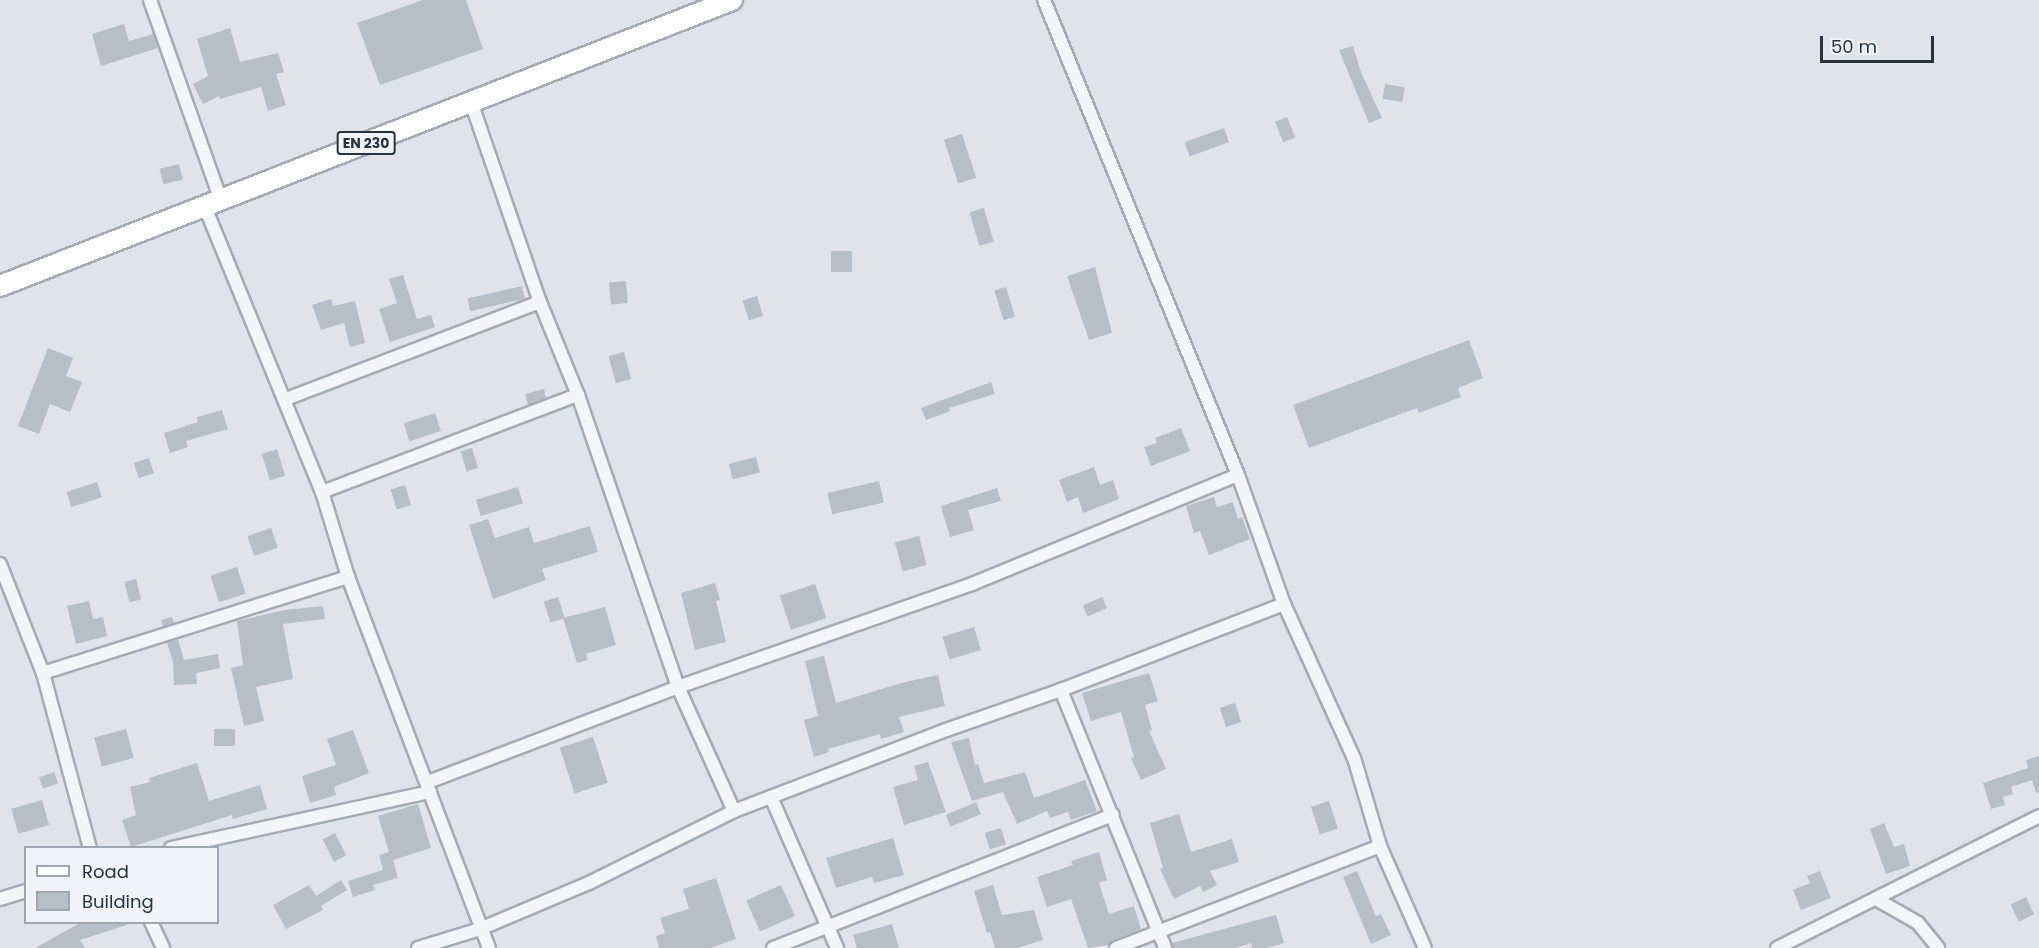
<!DOCTYPE html>
<html>
<head>
<meta charset="utf-8">
<style>
  body { margin:0 }
  #map { position:relative; width:2039px; height:948px; overflow:hidden; background:#e0e4ea; font-family:Poppins,sans-serif }
  div>[style] { position:absolute }
  [style*='--x'] { left:calc(var(--x)*1px); top:calc(var(--y)*1px); width:calc(var(--w)*1px); rotate:calc(var(--a)*1deg) }
  .building>* { inset:0; background:#b7bec7; transform-origin:0 0 }
  .roads { filter:drop-shadow(2px 0 #a5abb4) drop-shadow(-2px 0 #a5abb4) drop-shadow(0 2px #a5abb4) drop-shadow(0 -2px #a5abb4) }
  .minor>* { height:12px; margin:-6px; padding:0 6px; transform-origin:6px; border-radius:6px; background:#f3f5f8 }
  .primary>* { height:20px; margin:-10px; padding:0 10px; transform-origin:10px; border-radius:10px; background:#fff }
  span { translate:-50% -50%; white-space:nowrap; text-align:center; line-height:1.15; -webkit-text-stroke:4.5px #f0f3f7; paint-order:stroke }
  .shield-label span { padding:2px 4px; background:#f0f3f7; border:2px solid; border-radius:4px; -webkit-text-stroke-width:0 }
  .shield-label { font-size:14px; color:#283342; font-weight:700 }
  .legend { position:absolute; left:24px; top:846px; width:195px; height:78px; box-sizing:border-box; background:#f0f3f7; border:2px solid #a0a6af; margin:0; padding:8px 10px; list-style:none; font-size:18px; color:#283342 }
  .legend li { display:flex; align-items:center; gap:12px; height:30px }
  .legend b { width:30px; border:2px solid #a0a6af }
  .scale { position:absolute; left:1820px; top:36px; width:114px; height:27px; box-sizing:border-box; border:3px solid #283342; border-top:0; padding-left:8px; font-size:18px; line-height:21px; white-space:nowrap; color:#283342; -webkit-text-stroke:4px #f0f3f7; paint-order:stroke }
</style>
</head>
<body>
<div id="map">
  <div class="building">
    <div style="clip-path:polygon(423px 0,466px 0,483px 49px,380px 85px,357px 23px)"></div>
    <div style="clip-path:polygon(124px 24px,129px 41px,153px 34px,158px 48px,101px 66px,92px 34px)"></div>
    <div style="clip-path:polygon(230px 28px,240px 62px,278px 53px,284px 72px,276px 74px,286px 105px,268px 111px,261px 87px,220px 99px,219px 96px,203px 104px,193px 84px,208px 76px,197px 39px)"></div>
    <div style="clip-path:polygon(1353px 46px,1361px 72px,1382px 118px,1369px 123px,1339px 50px)"></div>
    <div style="left:1385px;top:84px;width:20px;height:15px;rotate:9deg"></div>
    <div style="left:1287px;top:117px;width:22px;height:13px;rotate:68deg"></div>
    <div style="left:1224px;top:128px;width:15px;height:42px;rotate:70deg"></div>
    <div style="left:962px;top:134px;width:46px;height:19px;rotate:72deg"></div>
    <div style="left:179px;top:164px;width:16px;height:20px;rotate:76deg"></div>
    <div style="left:984px;top:208px;width:35px;height:15px;rotate:74deg"></div>
    <div style="left:831px;top:251px;width:21px;height:21px"></div>
    <div style="clip-path:polygon(1095px 267px,1112px 333px,1089px 340px,1067px 276px)"></div>
    <div style="clip-path:polygon(403px 275px,417px 319px,431px 315px,435px 327px,390px 342px,379px 309px,397px 303px,389px 279px)"></div>
    <div style="left:626px;top:281px;width:22px;height:17px;rotate:85deg"></div>
    <div style="left:522px;top:286px;width:13px;height:56px;rotate:77deg"></div>
    <div style="left:1006px;top:287px;width:31px;height:12px;rotate:73deg"></div>
    <div style="left:757px;top:296px;width:21px;height:15px;rotate:73deg"></div>
    <div style="clip-path:polygon(331px 299px,333px 306px,355px 301px,365px 343px,350px 347px,344px 323px,321px 330px,312px 305px)"></div>
    <div style="clip-path:polygon(1469px 340px,1483px 378px,1458px 388px,1461px 397px,1419px 413px,1417px 408px,1309px 448px,1293px 405px)"></div>
    <div style="clip-path:polygon(48px 348px,73px 358px,66px 376px,82px 382px,70px 412px,50px 404px,39px 434px,18px 426px)"></div>
    <div style="left:624px;top:352px;width:28px;height:16px;rotate:75deg"></div>
    <div style="clip-path:polygon(991px 382px,995px 394px,949px 408px,950px 411px,926px 420px,921px 408px)"></div>
    <div style="clip-path:polygon(544px 389px,546px 398px,528px 405px,525px 394px)"></div>
    <div style="clip-path:polygon(222px 410px,228px 429px,186px 441px,188px 447px,170px 453px,164px 433px,198px 422px,197px 417px)"></div>
    <div style="left:435px;top:413px;width:19px;height:33px;rotate:72deg"></div>
    <div style="clip-path:polygon(1181px 428px,1190px 451px,1151px 466px,1144px 447px,1157px 443px,1155px 438px)"></div>
    <div style="left:472px;top:448px;width:21px;height:12px;rotate:73deg"></div>
    <div style="left:277px;top:449px;width:28px;height:16px;rotate:73deg"></div>
    <div style="left:756px;top:457px;width:16px;height:28px;rotate:76deg"></div>
    <div style="left:149px;top:458px;width:16px;height:16px;rotate:72deg"></div>
    <div style="clip-path:polygon(1094px 467px,1100px 485px,1113px 480px,1119px 499px,1083px 513px,1078px 497px,1067px 502px,1059px 480px)"></div>
    <div style="left:879px;top:481px;width:22px;height:53px;rotate:77deg"></div>
    <div style="left:97px;top:482px;width:16px;height:32px;rotate:72deg"></div>
    <div style="left:405px;top:485px;width:21px;height:15px;rotate:73deg"></div>
    <div style="left:518px;top:487px;width:17px;height:44px;rotate:73deg"></div>
    <div style="clip-path:polygon(997px 488px,1001px 501px,968px 510px,974px 530px,950px 537px,941px 506px)"></div>
    <div style="clip-path:polygon(1214px 497px,1217px 507px,1233px 502px,1238px 519px,1242px 517px,1250px 539px,1209px 555px,1200px 531px,1194px 533px,1186px 506px)"></div>
    <div style="clip-path:polygon(488px 519px,495px 538px,529px 527px,534px 543px,590px 526px,598px 552px,542px 569px,546px 580px,493px 599px,469px 525px)"></div>
    <div style="left:271px;top:528px;width:21px;height:25px;rotate:71deg"></div>
    <div style="left:919px;top:536px;width:30px;height:25px;rotate:75deg"></div>
    <div style="left:237px;top:567px;width:28px;height:28px;rotate:72deg"></div>
    <div style="left:136px;top:579px;width:21px;height:12px;rotate:76deg"></div>
    <div style="clip-path:polygon(715px 583px,720px 600px,716px 601px,726px 642px,695px 650px,681px 593px)"></div>
    <div style="left:815px;top:584px;width:36px;height:37px;rotate:72deg"></div>
    <div style="left:558px;top:597px;width:22px;height:15px;rotate:72deg"></div>
    <div style="left:1102px;top:597px;width:12px;height:21px;rotate:66deg"></div>
    <div style="clip-path:polygon(89px 601px,93px 619px,103px 617px,107px 636px,76px 644px,67px 606px)"></div>
    <div style="clip-path:polygon(323px 606px,325px 619px,283px 624px,293px 679px,256px 687px,264px 721px,244px 726px,231px 668px,243px 665px,237px 621px,285px 610px)"></div>
    <div style="clip-path:polygon(605px 607px,616px 645px,586px 654px,588px 660px,577px 663px,563px 618px)"></div>
    <div style="clip-path:polygon(172px 617px,174px 623px,163px 627px,161px 620px)"></div>
    <div style="left:974px;top:627px;width:24px;height:33px;rotate:73deg"></div>
    <div style="clip-path:polygon(178px 639px,184px 660px,218px 654px,220px 668px,196px 673px,197px 684px,174px 685px,173px 662px,167px 643px)"></div>
    <div style="clip-path:polygon(824px 656px,836px 703px,901px 683px,938px 675px,945px 706px,899px 717px,904px 732px,881px 739px,880px 734px,828px 749px,829px 752px,814px 757px,804px 720px,818px 716px,805px 661px)"></div>
    <div style="clip-path:polygon(1149px 673px,1158px 701px,1145px 705px,1152px 730px,1149px 731px,1166px 769px,1141px 780px,1131px 758px,1134px 757px,1121px 712px,1091px 721px,1082px 693px)"></div>
    <div style="left:1235px;top:703px;width:20px;height:16px;rotate:72deg"></div>
    <div style="left:126px;top:729px;width:30px;height:33px;rotate:75deg"></div>
    <div style="left:214px;top:729px;width:21px;height:17px"></div>
    <div style="clip-path:polygon(353px 730px,369px 773px,334px 787px,336px 795px,310px 803px,302px 776px,336px 765px,327px 739px)"></div>
    <div style="left:593px;top:737px;width:48px;height:35px;rotate:72deg"></div>
    <div style="clip-path:polygon(969px 738px,975px 765px,978px 764px,984px 783px,1025px 772px,1034px 798px,1085px 780px,1097px 811px,1071px 820px,1068px 812px,1050px 818px,1047px 811px,1017px 824px,1003px 792px,972px 801px,951px 742px)"></div>
    <div style="clip-path:polygon(2039px 756px,2039px 792px,2036px 793px,2032px 780px,2011px 787px,2013px 794px,2003px 797px,2005px 805px,1991px 809px,1983px 783px,2028px 768px,2026px 760px)"></div>
    <div style="clip-path:polygon(928px 762px,946px 812px,904px 825px,893px 787px,918px 780px,914px 766px)"></div>
    <div style="clip-path:polygon(197px 763px,209px 801px,260px 785px,267px 809px,233px 819px,232px 815px,131px 847px,122px 820px,136px 815px,130px 787px,150px 782px,149px 778px)"></div>
    <div style="left:54px;top:772px;width:12px;height:16px;rotate:70deg"></div>
    <div style="left:42px;top:800px;width:26px;height:32px;rotate:74deg"></div>
    <div style="left:1329px;top:801px;width:29px;height:19px;rotate:72deg"></div>
    <div style="left:976px;top:802px;width:13px;height:33px;rotate:67deg"></div>
    <div style="clip-path:polygon(418px 804px,431px 848px,393px 860px,398px 878px,373px 885px,375px 890px,353px 897px,348px 881px,383px 870px,379px 855px,389px 852px,378px 816px)"></div>
    <div style="clip-path:polygon(1179px 814px,1191px 852px,1232px 839px,1239px 862px,1210px 871px,1217px 885px,1203px 892px,1200px 886px,1174px 899px,1160px 869px,1163px 868px,1150px 823px)"></div>
    <div style="clip-path:polygon(1884px 823px,1894px 847px,1904px 844px,1910px 866px,1886px 874px,1870px 829px)"></div>
    <div style="left:1001px;top:828px;width:17px;height:17px;rotate:73deg"></div>
    <div style="left:335px;top:833px;width:25px;height:14px;rotate:63deg"></div>
    <div style="clip-path:polygon(893px 838px,904px 875px,874px 883px,872px 877px,836px 888px,826px 858px)"></div>
    <div style="clip-path:polygon(1099px 852px,1107px 880px,1099px 883px,1109px 914px,1134px 906px,1141px 929px,1113px 940px,1109px 945px,1088px 948px,1071px 899px,1047px 907px,1037px 877px,1073px 865px,1071px 861px)"></div>
    <div style="clip-path:polygon(1357px 871px,1376px 916px,1381px 914px,1391px 935px,1371px 944px,1343px 877px)"></div>
    <div style="clip-path:polygon(1820px 871px,1831px 898px,1801px 910px,1793px 890px,1810px 883px,1807px 876px)"></div>
    <div style="clip-path:polygon(716px 878px,736px 939px,710px 948px,659px 948px,656px 936px,665px 933px,660px 918px,689px 909px,683px 889px)"></div>
    <div style="clip-path:polygon(341px 880px,347px 890px,321px 906px,323px 910px,286px 929px,273px 905px,309px 885px,316px 896px)"></div>
    <div style="left:781px;top:885px;width:34px;height:38px;rotate:66deg"></div>
    <div style="clip-path:polygon(993px 885px,1002px 915px,1034px 910px,1043px 940px,1017px 948px,995px 948px,990px 932px,987px 933px,974px 891px)"></div>
    <div style="left:2026px;top:897px;width:19px;height:17px;rotate:65deg"></div>
    <div style="clip-path:polygon(1276px 915px,1284px 943px,1266px 948px,1252px 948px,1251px 943px,1235px 948px,1173px 948px,1172px 943px)"></div>
    <div style="clip-path:polygon(82px 922px,126px 922px,127px 925px,80px 940px,85px 948px,35px 948px)"></div>
    <div style="clip-path:polygon(892px 924px,899px 948px,857px 948px,853px 935px)"></div>
  </div>
  <div class="roads">
    <div class="minor">
      <div style="--x:150;--y:0;--w:212;--a:70.5"></div>
      <div style="--x:1044;--y:0;--w:513;--a:67.78"></div>
      <div style="--x:1238;--y:475;--w:137;--a:70.4"></div>
      <div style="--x:1284;--y:604;--w:169;--a:65.6"></div>
      <div style="--x:1354;--y:758;--w:92;--a:73.5"></div>
      <div style="--x:1380;--y:846;--w:111;--a:66.2"></div>
      <div style="--x:471;--y:102;--w:212;--a:71"></div>
      <div style="--x:540;--y:302;--w:100;--a:67.8"></div>
      <div style="--x:578;--y:395;--w:309;--a:71.1"></div>
      <div style="--x:678;--y:687;--w:136;--a:65.7"></div>
      <div style="--x:205;--y:207;--w:308;--a:67.7"></div>
      <div style="--x:322;--y:492;--w:89;--a:73"></div>
      <div style="--x:348;--y:577;--w:397;--a:69.2"></div>
      <div style="--x:286;--y:399;--w:272;--a:-20.9"></div>
      <div style="--x:322;--y:492;--w:274;--a:-20.8"></div>
      <div style="--x:0;--y:564;--w:117;--a:68.5"></div>
      <div style="--x:43;--y:673;--w:181;--a:75"></div>
      <div style="--x:43;--y:673;--w:320;--a:-17.5"></div>
      <div style="--x:1061;--y:690;--w:278;--a:68"></div>
      <div style="--x:428;--y:782;--w:267;--a:-20.8"></div>
      <div style="--x:678;--y:687;--w:312;--a:-19.3"></div>
      <div style="--x:972;--y:584;--w:287;--a:-22.3"></div>
      <div style="--x:771;--y:797;--w:165;--a:66.4"></div>
      <div style="--x:171;--y:848;--w:265;--a:-12.2"></div>
      <div style="--x:0;--y:899;--w:27;--a:-17"></div>
      <div style="--x:1876;--y:899;--w:48;--a:29.7"></div>
      <div style="--x:1918;--y:923;--w:32;--a:51"></div>
      <div style="--x:151;--y:922;--w:29;--a:65"></div>
      <div style="--x:418;--y:948;--w:65;--a:-17"></div>
      <div style="--x:480;--y:929;--w:118;--a:-22.9"></div>
      <div style="--x:589;--y:883;--w:162;--a:-26.4"></div>
      <div style="--x:734;--y:811;--w:227;--a:-20.9"></div>
      <div style="--x:946;--y:730;--w:122;--a:-19.2"></div>
      <div style="--x:1061;--y:690;--w:239;--a:-21.1"></div>
      <div style="--x:773;--y:948;--w:365;--a:-21.4"></div>
      <div style="--x:1116;--y:948;--w:283;--a:-21.1"></div>
      <div style="--x:1777;--y:948;--w:293;--a:-26.7"></div>
    </div>
    <div class="primary">
      <div style="--x:0;--y:286;--w:786;--a:-21.34"></div>
    </div>
  </div>
  <div class="shield-label">
    <span style="left:366px;top:143px">EN 230</span>
  </div>
  <ul class="legend">
  <li><b style="height:8px;background:#fff"></b>Road</li>
  <li><b style="height:16px;background:#b7bec7"></b>Building</li>
  </ul>
  <div class="scale">50 m</div>
</div>
</body>
</html>
